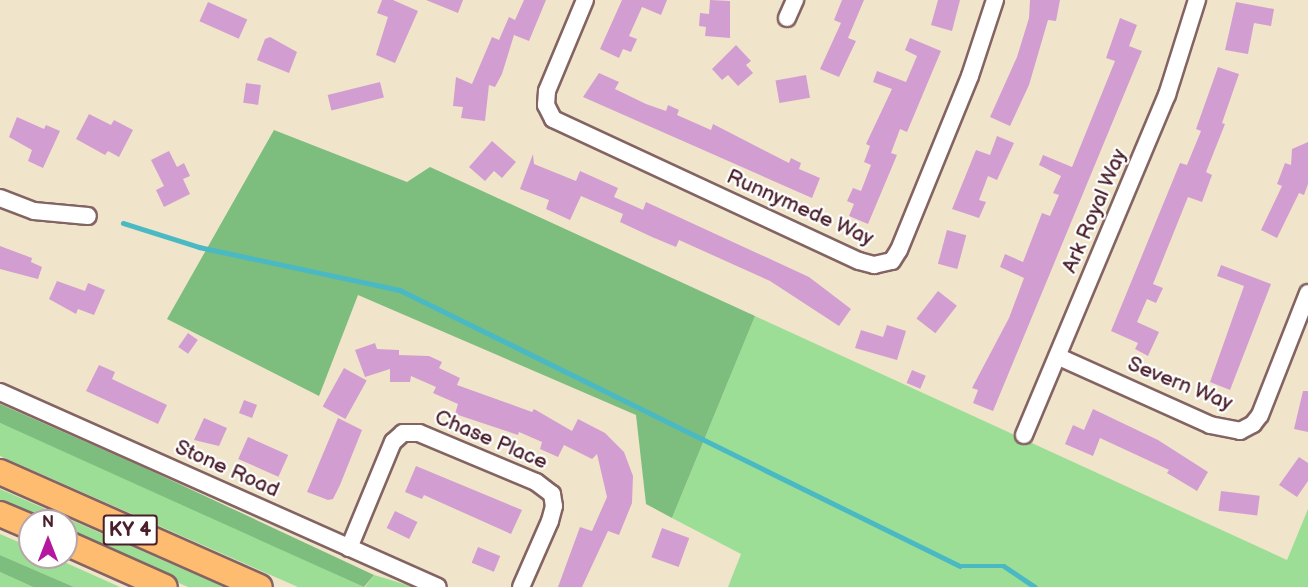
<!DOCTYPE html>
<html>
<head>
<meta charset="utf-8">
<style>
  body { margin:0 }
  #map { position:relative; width:1308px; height:587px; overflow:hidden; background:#f0e5ca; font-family:"Balsamiq Sans",sans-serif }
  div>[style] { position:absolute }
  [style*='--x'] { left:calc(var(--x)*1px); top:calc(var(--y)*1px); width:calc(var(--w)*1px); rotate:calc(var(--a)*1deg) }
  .green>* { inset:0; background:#9cde95 }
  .forest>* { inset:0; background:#7dbd7e }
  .stream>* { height:4.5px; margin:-2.25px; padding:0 2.25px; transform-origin:2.25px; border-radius:2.25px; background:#4bb9c3 }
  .building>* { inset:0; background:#d29ed1; transform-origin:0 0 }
  .roads { filter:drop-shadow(2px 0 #846463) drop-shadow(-2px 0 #846463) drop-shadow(0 2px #846463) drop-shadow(0 -2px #846463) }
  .minor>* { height:16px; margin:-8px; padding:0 8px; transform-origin:8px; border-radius:8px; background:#fff }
  .highway>* { height:24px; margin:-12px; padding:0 12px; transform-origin:12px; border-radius:12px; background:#febc70 }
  span { translate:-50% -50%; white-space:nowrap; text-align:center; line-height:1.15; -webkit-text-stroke:4.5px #fff; paint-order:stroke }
  .shield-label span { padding:2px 4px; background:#fff; border:2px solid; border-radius:4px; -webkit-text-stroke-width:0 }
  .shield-label { font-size:20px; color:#4a1f2b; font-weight:700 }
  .street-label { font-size:21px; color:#4a1f2b }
  .north { position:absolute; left:18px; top:509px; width:60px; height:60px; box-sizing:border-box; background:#fff; border:2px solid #b7a5aa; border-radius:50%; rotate:0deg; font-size:16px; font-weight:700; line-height:24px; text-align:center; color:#4a1f2b }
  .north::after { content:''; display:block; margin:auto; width:21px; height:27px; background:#b5179e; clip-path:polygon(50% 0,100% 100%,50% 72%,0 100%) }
</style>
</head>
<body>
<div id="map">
  <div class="green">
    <div style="clip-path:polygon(755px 316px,1287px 560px,1308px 509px,1308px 587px,728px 587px,741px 554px,672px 518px)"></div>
    <div style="clip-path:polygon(0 423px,242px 531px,364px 587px,298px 587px,0 456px)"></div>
    <div style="clip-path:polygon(0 489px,224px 587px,188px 587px,66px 533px,66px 521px,38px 521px,0 504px)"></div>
    <div style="clip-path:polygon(0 534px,30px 547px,30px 557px,53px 557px,120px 587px,74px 587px,0 555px)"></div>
    <div style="clip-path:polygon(0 572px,33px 587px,0 587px)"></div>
    <div style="clip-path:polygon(374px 575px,414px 587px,365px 587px)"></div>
  </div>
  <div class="forest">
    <div style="clip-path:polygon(274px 130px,407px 182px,430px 167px,755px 316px,672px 518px,646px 504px,636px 415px,358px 295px,319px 396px,167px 319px)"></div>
    <div style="clip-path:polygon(0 404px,145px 468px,374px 575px,364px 587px,0 423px)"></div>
    <div style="clip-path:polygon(0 555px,74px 587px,33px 587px,0 572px)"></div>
  </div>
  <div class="stream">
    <div style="--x:123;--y:223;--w:80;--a:17.5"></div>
    <div style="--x:199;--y:247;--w:206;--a:12.1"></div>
    <div style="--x:400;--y:290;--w:624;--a:26.24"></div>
    <div style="--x:960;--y:566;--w:44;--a:0"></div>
    <div style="--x:1004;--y:566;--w:37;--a:34"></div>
  </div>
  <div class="building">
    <div style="clip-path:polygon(382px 0,393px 0,418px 11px,395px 63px,376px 55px,388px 17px,377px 13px)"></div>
    <div style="clip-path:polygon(426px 0,463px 0,458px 13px)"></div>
    <div style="clip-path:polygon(524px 0,546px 0,529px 41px,514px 35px,502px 74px,495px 87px,489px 85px,485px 121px,461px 118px,463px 107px,453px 106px,456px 77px,472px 84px,492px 37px,499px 40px,509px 17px,515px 20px)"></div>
    <div style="clip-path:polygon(622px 0,667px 0,661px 15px,642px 7px,629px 36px,637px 39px,631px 52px,623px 49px,619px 58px,600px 49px)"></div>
    <div style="clip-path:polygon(710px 0,730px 1px,730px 38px,705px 36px,706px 27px,699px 26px,700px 13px,709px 14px)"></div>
    <div style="clip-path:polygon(842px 0,864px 0,848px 38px,856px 41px,839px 77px,820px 69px,841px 23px,834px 20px)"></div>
    <div style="clip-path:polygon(938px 0,960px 0,952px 31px,931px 25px)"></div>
    <div style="clip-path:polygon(1030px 0,1060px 0,1056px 21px,1048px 20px,1029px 85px,1010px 126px,990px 117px,1017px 57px,1029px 18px)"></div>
    <div style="left:208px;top:2px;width:43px;height:21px;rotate:24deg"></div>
    <div style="clip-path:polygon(1236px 2px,1274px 9px,1271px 26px,1254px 23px,1248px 54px,1225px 50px)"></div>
    <div style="clip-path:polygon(1120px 18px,1137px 25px,1129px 46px,1142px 51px,993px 411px,973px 403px,978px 390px,972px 388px,1009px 318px,1024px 278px,1000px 267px,1005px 254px,1023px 262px,1042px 213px,1050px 216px,1059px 195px,1053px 193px,1061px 176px,1039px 165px,1043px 155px,1072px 167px,1115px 61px,1106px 58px)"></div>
    <div style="clip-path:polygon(270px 37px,297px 52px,289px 73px,257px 60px,265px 39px)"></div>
    <div style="clip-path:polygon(910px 38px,941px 51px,907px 132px,900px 129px,891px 153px,897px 155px,868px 224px,849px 216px,854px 204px,847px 201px,853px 188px,861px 191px,871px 165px,864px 162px,870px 146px,866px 144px,892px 89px,873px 82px,877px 71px,906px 82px,917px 56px,905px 50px)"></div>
    <div style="clip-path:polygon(736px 45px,751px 61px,746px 65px,753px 73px,738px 86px,728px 75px,722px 80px,712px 69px)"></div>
    <div style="clip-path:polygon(1218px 67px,1239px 74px,1222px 123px,1225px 124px,1206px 172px,1212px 175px,1202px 202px,1188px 197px,1153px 284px,1163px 288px,1156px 303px,1147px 299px,1137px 322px,1159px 332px,1148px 356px,1135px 349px,1138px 343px,1111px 331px,1180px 163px,1187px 165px,1201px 131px,1196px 129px)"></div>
    <div style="clip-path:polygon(599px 73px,619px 82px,615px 89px,646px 104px,666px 111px,668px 105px,679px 110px,677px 115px,711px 130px,713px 124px,789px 163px,791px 158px,801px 163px,799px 169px,820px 178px,812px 198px,583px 97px)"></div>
    <div style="left:806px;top:75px;width:23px;height:31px;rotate:80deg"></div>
    <div style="left:380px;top:82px;width:16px;height:54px;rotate:76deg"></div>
    <div style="left:246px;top:83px;width:15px;height:20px;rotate:8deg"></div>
    <div style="clip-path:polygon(89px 114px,111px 125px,114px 120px,133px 130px,119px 157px,108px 151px,105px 155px,76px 139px)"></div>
    <div style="clip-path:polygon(17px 117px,44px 129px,46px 125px,60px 131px,43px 168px,28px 161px,32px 150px,9px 137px)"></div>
    <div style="clip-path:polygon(997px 136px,1014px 143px,997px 180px,988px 176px,979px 200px,986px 202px,979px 218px,952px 209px,976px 150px,990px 155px)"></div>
    <div style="clip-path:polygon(492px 141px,516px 162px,502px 178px,494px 171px,485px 181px,469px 167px)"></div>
    <div style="clip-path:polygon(1308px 142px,1308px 184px,1304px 195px,1299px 193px,1277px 238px,1261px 230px,1282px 186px,1277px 184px,1285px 163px,1291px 165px,1292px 149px)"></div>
    <div style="clip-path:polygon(169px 151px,177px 167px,184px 163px,190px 176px,183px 179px,190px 194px,164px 207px,156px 190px,164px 186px,151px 160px)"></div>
    <div style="clip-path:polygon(533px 154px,534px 164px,576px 181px,580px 171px,618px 188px,614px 197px,643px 210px,646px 202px,809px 277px,851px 309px,839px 326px,770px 281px,679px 240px,676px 247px,652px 237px,620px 222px,623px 214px,581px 196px,570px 220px,546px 209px,549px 200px,520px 189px)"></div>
    <div style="left:947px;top:230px;width:20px;height:35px;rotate:15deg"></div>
    <div style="clip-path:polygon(0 246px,32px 258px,31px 262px,42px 267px,38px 279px,0 269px)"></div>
    <div style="clip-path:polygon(1221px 265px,1271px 284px,1230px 390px,1210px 382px,1244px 286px,1217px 276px)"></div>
    <div style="clip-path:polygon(57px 281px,85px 291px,88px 283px,105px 290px,94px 315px,78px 309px,76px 314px,49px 299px)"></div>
    <div style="left:938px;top:291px;width:24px;height:35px;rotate:38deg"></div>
    <div style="clip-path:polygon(887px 325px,906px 331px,897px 360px,855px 348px,861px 330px,883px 337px)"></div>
    <div style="left:188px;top:333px;width:12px;height:17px;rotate:35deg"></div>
    <div style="clip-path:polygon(375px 343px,377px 349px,399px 350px,399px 355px,429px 356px,442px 362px,439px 368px,460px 378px,457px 385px,532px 412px,534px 409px,572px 431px,578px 419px,605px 433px,624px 452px,633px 476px,632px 503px,619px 535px,608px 531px,582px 587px,558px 587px,580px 527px,592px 531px,607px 497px,597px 454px,592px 459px,564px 445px,558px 457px,540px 449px,542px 442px,519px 432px,518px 435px,455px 414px,458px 404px,433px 393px,436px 387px,411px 376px,410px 382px,390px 382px,390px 369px,365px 377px,355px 350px)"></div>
    <div style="clip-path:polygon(99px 365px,115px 372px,112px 379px,167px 405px,158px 424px,86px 391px)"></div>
    <div style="left:344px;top:368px;width:26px;height:44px;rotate:29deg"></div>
    <div style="left:912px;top:370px;width:15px;height:14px;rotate:23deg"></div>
    <div style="clip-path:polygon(1303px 391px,1308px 391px,1308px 432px,1294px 429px)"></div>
    <div style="left:244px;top:400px;width:14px;height:14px;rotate:21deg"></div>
    <div style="clip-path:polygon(1093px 409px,1158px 440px,1208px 472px,1197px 491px,1167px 473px,1169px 470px,1100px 438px,1093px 456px,1065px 444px,1073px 425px,1084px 430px)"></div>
    <div style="clip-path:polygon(204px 418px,227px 428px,219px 446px,194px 440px)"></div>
    <div style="clip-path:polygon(338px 418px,362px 430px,340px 485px,333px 499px,328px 500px,307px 492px)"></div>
    <div style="left:248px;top:437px;width:44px;height:24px;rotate:24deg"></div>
    <div style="clip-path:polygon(1299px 457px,1308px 463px,1308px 481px,1297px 497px,1279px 485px)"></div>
    <div style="clip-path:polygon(416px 466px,522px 510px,511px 534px,424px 495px,422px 499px,405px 492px)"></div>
    <div style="left:1221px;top:491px;width:39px;height:20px;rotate:7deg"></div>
    <div style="left:395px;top:511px;width:25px;height:19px;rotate:26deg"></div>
    <div style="left:662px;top:528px;width:29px;height:31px;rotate:20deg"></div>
    <div style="left:478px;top:547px;width:24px;height:17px;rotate:22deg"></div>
  </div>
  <div class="roads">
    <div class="minor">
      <div style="--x:585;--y:0;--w:99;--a:112.7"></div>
      <div style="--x:547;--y:91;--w:14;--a:94"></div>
      <div style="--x:546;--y:105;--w:16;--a:63"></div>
      <div style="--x:553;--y:119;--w:337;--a:24.9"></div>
      <div style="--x:859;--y:261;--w:16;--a:15"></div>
      <div style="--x:874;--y:265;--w:18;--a:-13"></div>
      <div style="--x:892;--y:261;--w:13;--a:-58"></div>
      <div style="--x:899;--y:250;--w:188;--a:-67.8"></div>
      <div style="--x:970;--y:76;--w:80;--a:-71.8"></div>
      <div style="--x:787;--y:18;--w:20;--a:-66"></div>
      <div style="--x:0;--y:198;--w:36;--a:21"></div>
      <div style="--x:34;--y:211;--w:54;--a:5.3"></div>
      <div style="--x:1059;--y:357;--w:166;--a:24.2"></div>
      <div style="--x:1210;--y:425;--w:31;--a:11"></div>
      <div style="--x:1240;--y:431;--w:15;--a:-28"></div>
      <div style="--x:1253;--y:424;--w:11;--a:-52"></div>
      <div style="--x:1260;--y:415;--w:131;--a:-68.5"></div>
      <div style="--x:0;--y:392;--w:479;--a:24"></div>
      <div style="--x:1024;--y:435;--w:369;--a:-67.2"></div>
      <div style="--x:1167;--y:95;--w:100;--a:-72.5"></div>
      <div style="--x:349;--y:548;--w:115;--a:-67.5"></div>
      <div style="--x:393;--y:442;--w:13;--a:-42"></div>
      <div style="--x:403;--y:433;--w:16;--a:0"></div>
      <div style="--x:419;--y:433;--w:127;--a:22.7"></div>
      <div style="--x:536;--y:482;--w:20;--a:37"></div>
      <div style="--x:552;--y:494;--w:12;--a:81"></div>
      <div style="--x:554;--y:506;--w:16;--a:105"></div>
      <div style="--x:550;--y:521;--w:72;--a:113.7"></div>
    </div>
    <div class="highway">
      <div style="--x:0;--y:472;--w:284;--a:23.9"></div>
      <div style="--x:0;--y:514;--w:33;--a:23"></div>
      <div style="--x:66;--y:543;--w:108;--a:24"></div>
    </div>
  </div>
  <div class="shield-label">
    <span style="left:130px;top:530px">KY 4</span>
  </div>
  <div class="street-label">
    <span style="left:800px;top:208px;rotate:24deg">Runnymede Way</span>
    <span style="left:1095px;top:211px;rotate:-67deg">Ark Royal Way</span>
    <span style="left:1180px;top:384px;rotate:22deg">Severn Way</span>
    <span style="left:491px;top:440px;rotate:23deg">Chase Place</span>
    <span style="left:227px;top:469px;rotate:24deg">Stone Road</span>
  </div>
  <div class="north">N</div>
</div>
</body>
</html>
